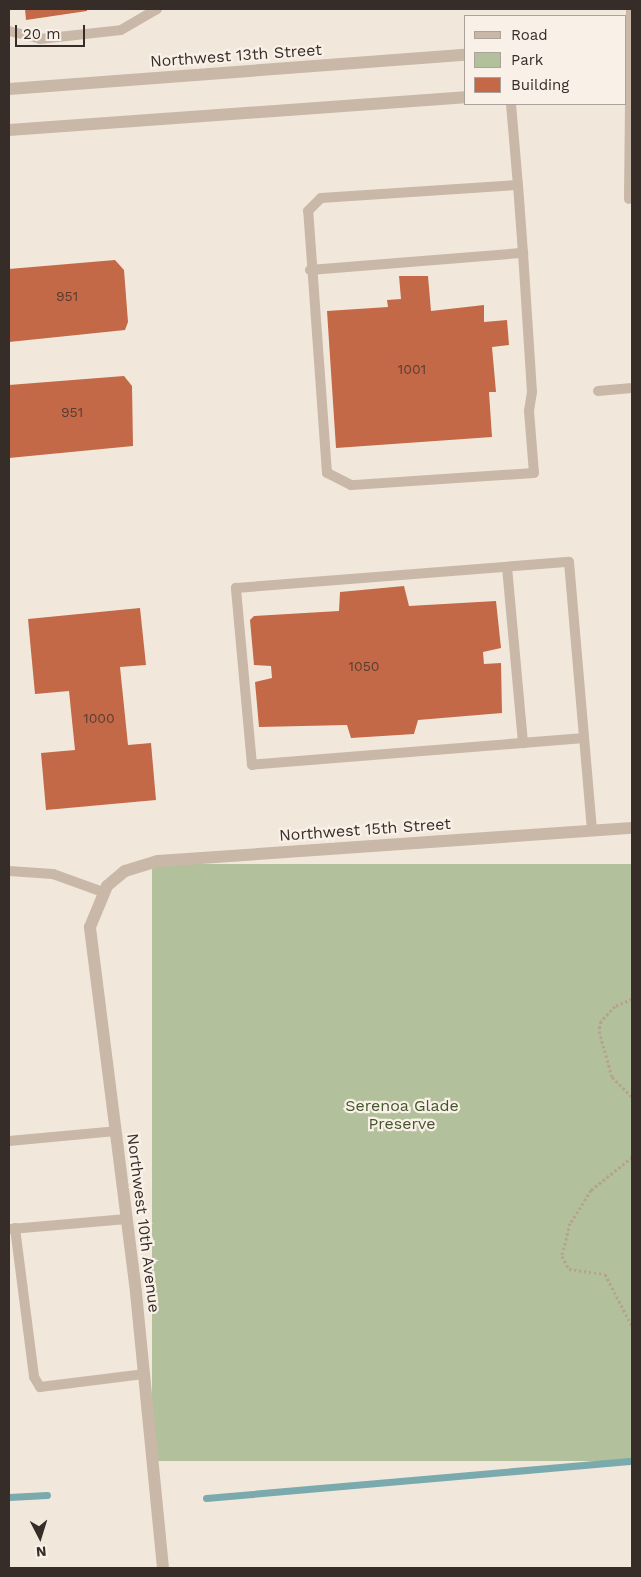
<!DOCTYPE html>
<html>
<head>
<meta charset="utf-8">
<style>
  body { margin:0 }
  #map { position:relative; width:641px; height:1577px; overflow:hidden; background:#f1e8db; font-family:"Work Sans",sans-serif }
  div>[style] { position:absolute }
  [style*='--x'] { left:calc(var(--x)*1px); top:calc(var(--y)*1px); width:calc(var(--w)*1px); rotate:calc(var(--a)*1deg) }
  .green>* { inset:0; background:#b3c09c; transform-origin:0 0 }
  .stream>* { height:7px; margin:-3.5px; padding:0 3.5px; transform-origin:3.5px; border-radius:3.5px; background:#7baaae }
  .building>* { inset:0; background:#c36947 }
  .path>* { height:3px; margin-top:-1.5px; transform-origin:0; background:repeating-linear-gradient(90deg,#b5a292 0 2.5px,transparent 0 5px) }
  .service>* { height:10px; margin:-5px; padding:0 5px; transform-origin:5px; border-radius:5px; background:#c9b8a8 }
  .tertiary>* { height:12px; margin:-6px; padding:0 6px; transform-origin:6px; border-radius:6px; background:#c9b8a8 }
  span { translate:-50% -50%; white-space:nowrap; text-align:center; line-height:1.15; -webkit-text-stroke:4.5px #f9f1e8; paint-order:stroke }
  .number-label { font-size:14px; color:#593c30 }
  .number-label span { -webkit-text-stroke-width:0 }
  .street-label { font-size:16px; color:#362d28 }
  .park-label { font-size:16px; color:#44542c }
  .frame { position:absolute; inset:0; border:10px solid #362d28; pointer-events:none }
  .legend { position:absolute; left:464px; top:15px; width:162px; height:90px; box-sizing:border-box; background:#f9f1e8; border:1px solid #aba39b; margin:0; padding:6px 9px; list-style:none; font-size:15px; color:#362d28 }
  .legend li { display:flex; align-items:center; gap:10px; height:25px }
  .legend b { width:25px; border:1px solid #aba39b }
  .north { position:absolute; left:15px; top:1512px; width:50px; height:50px; -webkit-text-stroke:4px #f9f1e8; paint-order:stroke; rotate:175deg; font-size:14px; font-weight:700; line-height:20px; text-align:center; color:#362d28 }
  .north::after { content:''; display:block; margin:auto; width:18px; height:22px; background:#362d28; clip-path:polygon(50% 0,100% 100%,50% 72%,0 100%) }
  .scale { position:absolute; left:15px; top:25px; width:70px; height:22px; box-sizing:border-box; border:2px solid #362d28; border-top:0; padding-left:6px; font-size:15px; line-height:18px; white-space:nowrap; color:#362d28; -webkit-text-stroke:4px #f9f1e8; paint-order:stroke }
</style>
</head>
<body>
<div id="map">
  <div class="green">
    <div style="left:632px;top:864px;width:597px;height:480px;rotate:90deg"></div>
  </div>
  <div class="stream">
    <div style="--x:9;--y:1497;--w:38;--a:-3"></div>
    <div style="--x:206;--y:1498;--w:428;--a:-5"></div>
  </div>
  <div class="building">
    <div style="clip-path:polygon(25px 9px,87px 9px,87px 11px,26px 20px)"></div>
    <div style="clip-path:polygon(115px 260px,124px 270px,128px 322px,125px 330px,9px 342px,9px 269px)"></div>
    <div style="clip-path:polygon(399px 276px,428px 276px,431px 311px,484px 305px,484px 322px,507px 320px,509px 345px,492px 347px,496px 392px,489px 392px,492px 437px,336px 448px,327px 311px,388px 307px,387px 300px,401px 299px)"></div>
    <div style="clip-path:polygon(124px 376px,132px 386px,133px 446px,9px 458px,9px 385px)"></div>
    <div style="clip-path:polygon(404px 586px,409px 606px,496px 601px,501px 648px,483px 652px,484px 664px,501px 663px,502px 713px,418px 720px,414px 734px,351px 738px,347px 725px,259px 727px,255px 682px,272px 678px,271px 666px,254px 665px,250px 620px,254px 616px,339px 611px,340px 592px)"></div>
    <div style="clip-path:polygon(140px 608px,146px 665px,120px 667px,128px 745px,151px 743px,156px 800px,46px 810px,41px 753px,75px 750px,69px 691px,35px 694px,28px 619px)"></div>
  </div>
  <div class="path">
    <div style="--x:632;--y:999;--w:18;--a:158"></div>
    <div style="--x:615;--y:1006;--w:21;--a:133"></div>
    <div style="--x:601;--y:1021;--w:10;--a:101"></div>
    <div style="--x:599;--y:1031;--w:48;--a:74.2"></div>
    <div style="--x:612;--y:1077;--w:28;--a:45"></div>
    <div style="--x:632;--y:1157;--w:53;--a:141.2"></div>
    <div style="--x:591;--y:1190;--w:39;--a:122"></div>
    <div style="--x:570;--y:1223;--w:34;--a:104"></div>
    <div style="--x:562;--y:1256;--w:15;--a:62"></div>
    <div style="--x:569;--y:1269;--w:36;--a:8"></div>
    <div style="--x:605;--y:1274;--w:59;--a:62.6"></div>
  </div>
  <div class="service">
    <div style="--x:9;--y:31;--w:32;--a:14"></div>
    <div style="--x:40;--y:39;--w:81;--a:-6.3"></div>
    <div style="--x:121;--y:30;--w:42;--a:-30.3"></div>
    <div style="--x:511;--y:104;--w:81;--a:85.1"></div>
    <div style="--x:518;--y:185;--w:68;--a:85.8"></div>
    <div style="--x:523;--y:253;--w:139;--a:86.3"></div>
    <div style="--x:532;--y:392;--w:19;--a:99"></div>
    <div style="--x:529;--y:411;--w:62;--a:85.4"></div>
    <div style="--x:534;--y:473;--w:183;--a:176.2"></div>
    <div style="--x:351;--y:485;--w:27;--a:-153"></div>
    <div style="--x:327;--y:473;--w:263;--a:-94.1"></div>
    <div style="--x:308;--y:211;--w:18;--a:-45"></div>
    <div style="--x:321;--y:198;--w:197;--a:-3.8"></div>
    <div style="--x:629;--y:199;--w:190;--a:-89.4"></div>
    <div style="--x:310;--y:270;--w:214;--a:-4.6"></div>
    <div style="--x:598;--y:391;--w:34;--a:-5"></div>
    <div style="--x:507;--y:567;--w:177;--a:84.8"></div>
    <div style="--x:584;--y:738;--w:333;--a:175.4"></div>
    <div style="--x:252;--y:765;--w:178;--a:-95.2"></div>
    <div style="--x:236;--y:588;--w:334;--a:-4.5"></div>
    <div style="--x:569;--y:562;--w:270;--a:85.1"></div>
    <div style="--x:9;--y:871;--w:44;--a:3.9"></div>
    <div style="--x:53;--y:874;--w:53;--a:19.8"></div>
    <div style="--x:9;--y:1141;--w:107;--a:-5.3"></div>
    <div style="--x:15;--y:1228;--w:150;--a:82.7"></div>
    <div style="--x:34;--y:1377;--w:12;--a:59"></div>
    <div style="--x:40;--y:1387;--w:106;--a:-7.1"></div>
    <div style="--x:11;--y:1229;--w:116;--a:-4.9"></div>
  </div>
  <div class="tertiary">
    <div style="--x:625;--y:43;--w:7;--a:0"></div>
    <div style="--x:625;--y:86;--w:7;--a:-8"></div>
    <div style="--x:9;--y:89;--w:457;--a:-4.3"></div>
    <div style="--x:9;--y:130;--w:457;--a:-4.1"></div>
    <div style="--x:163;--y:1568;--w:277;--a:-95.6"></div>
    <div style="--x:136;--y:1292;--w:368;--a:-97.2"></div>
    <div style="--x:90;--y:927;--w:44;--a:-67.5"></div>
    <div style="--x:107;--y:886;--w:23;--a:-40"></div>
    <div style="--x:125;--y:871;--w:34;--a:-17"></div>
    <div style="--x:158;--y:861;--w:475;--a:-4"></div>
  </div>
  <div class="number-label">
    <span style="left:67px;top:296px">951</span>
    <span style="left:412px;top:369px">1001</span>
    <span style="left:72px;top:412px">951</span>
    <span style="left:364px;top:666px">1050</span>
    <span style="left:99px;top:718px">1000</span>
  </div>
  <div class="street-label">
    <span style="left:236px;top:56px;rotate:-4deg">Northwest 13th Street</span>
    <span style="left:365px;top:830px;rotate:-4deg">Northwest 15th Street</span>
    <span style="left:143px;top:1223px;rotate:83deg">Northwest 10th Avenue</span>
  </div>
  <div class="park-label">
    <span style="left:402px;top:1115px">Serenoa Glade<br>Preserve</span>
  </div>
  <div class="frame"></div>
  <ul class="legend">
  <li><b style="height:6px;background:#c9b8a8"></b>Road</li>
  <li><b style="height:14px;background:#b3c09c"></b>Park</li>
  <li><b style="height:14px;background:#c36947"></b>Building</li>
  </ul>
  <div class="north">N</div>
  <div class="scale">20 m</div>
</div>
</body>
</html>
